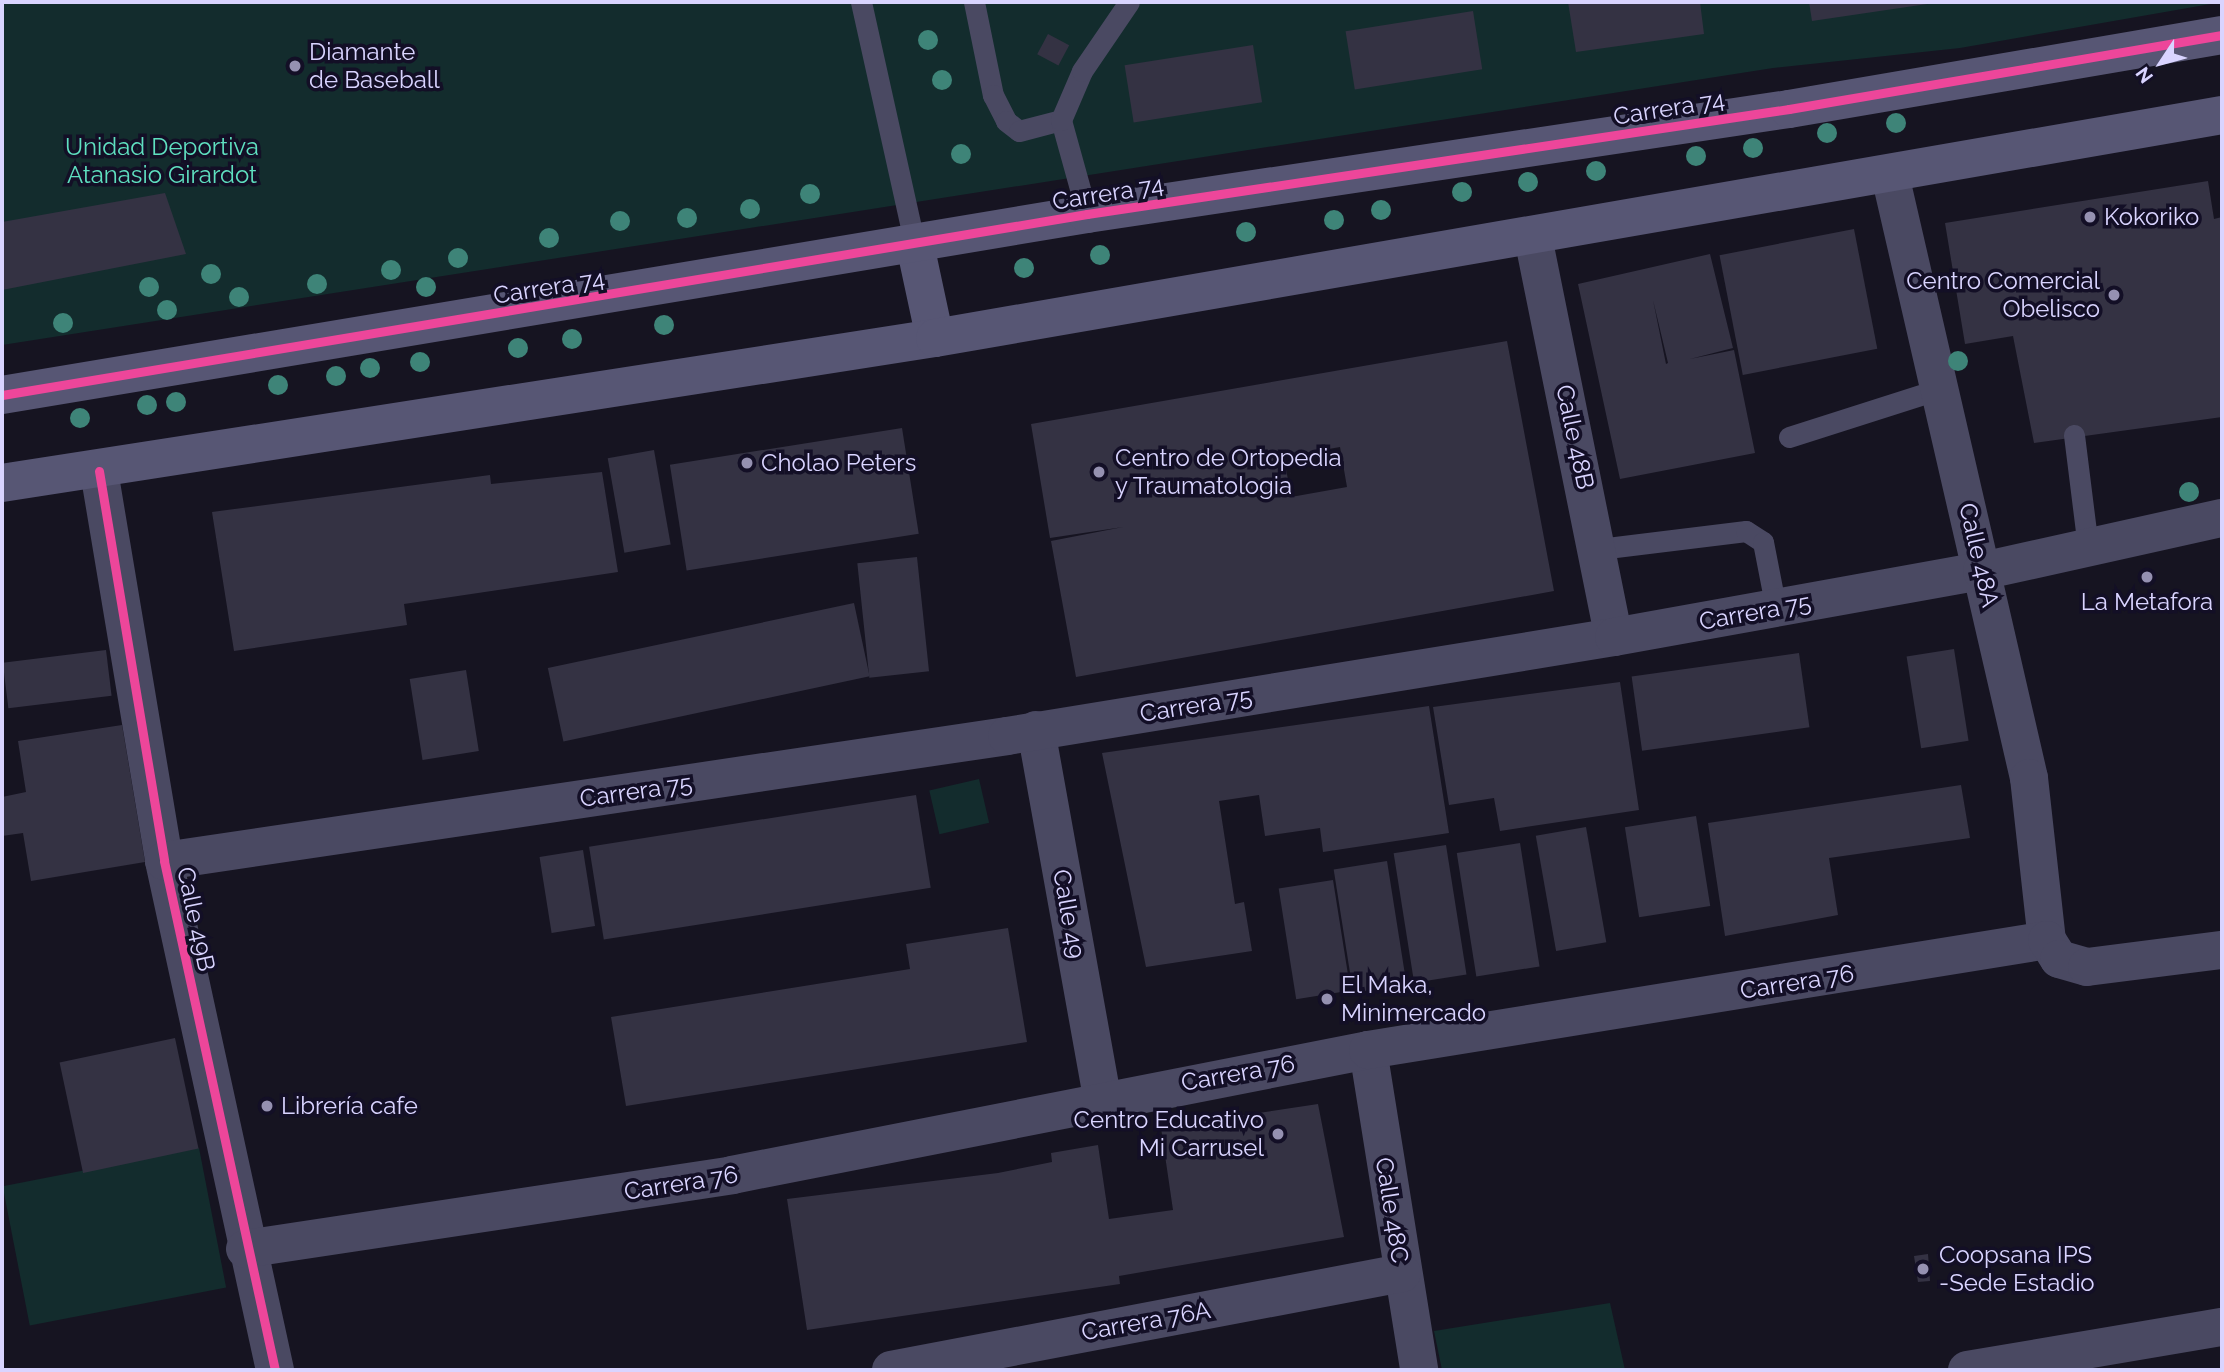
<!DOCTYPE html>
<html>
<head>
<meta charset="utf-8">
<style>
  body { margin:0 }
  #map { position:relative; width:2224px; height:1372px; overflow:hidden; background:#161421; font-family:Raleway,sans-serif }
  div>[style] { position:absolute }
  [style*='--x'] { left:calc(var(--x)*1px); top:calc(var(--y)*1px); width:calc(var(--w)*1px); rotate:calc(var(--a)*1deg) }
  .green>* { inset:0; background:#132c2d; transform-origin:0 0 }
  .building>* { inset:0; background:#343243; transform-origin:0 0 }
  .service>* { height:21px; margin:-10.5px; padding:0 10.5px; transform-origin:10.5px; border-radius:10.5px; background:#4a4962 }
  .minor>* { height:38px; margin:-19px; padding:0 19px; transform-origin:19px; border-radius:19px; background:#4a4962 }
  .secondary>* { height:38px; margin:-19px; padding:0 19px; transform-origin:19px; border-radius:19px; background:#575674 }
  .cycleway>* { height:9px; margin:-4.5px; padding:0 4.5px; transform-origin:4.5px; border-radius:4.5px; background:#ed469a }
  .trees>* { width:20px; height:20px; margin:-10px; border-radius:50%; background:#3e8478 }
  .dots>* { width:19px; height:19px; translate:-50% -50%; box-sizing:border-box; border:4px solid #130f26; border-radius:50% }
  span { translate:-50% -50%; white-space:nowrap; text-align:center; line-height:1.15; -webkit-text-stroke:7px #130f26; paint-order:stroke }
  .poi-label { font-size:24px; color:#d9d4ff }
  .left { translate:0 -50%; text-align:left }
  .right { translate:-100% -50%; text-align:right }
  .street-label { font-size:24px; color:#d9d4ff }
  .park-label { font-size:24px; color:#5fe0c0 }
  .frame { position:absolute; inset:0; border:4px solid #d9d4ff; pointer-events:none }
  .north { position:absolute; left:2126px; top:28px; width:70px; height:70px; -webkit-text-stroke:5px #130f26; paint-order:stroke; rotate:234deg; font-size:19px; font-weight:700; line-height:28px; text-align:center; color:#d9d4ff }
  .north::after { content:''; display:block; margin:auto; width:24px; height:32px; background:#d9d4ff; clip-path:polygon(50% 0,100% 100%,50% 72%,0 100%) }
</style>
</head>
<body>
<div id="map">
  <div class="green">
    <div style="clip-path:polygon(2px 2px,2222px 2px,1960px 48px,1773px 68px,2px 345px)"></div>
    <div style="left:979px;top:779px;width:45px;height:51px;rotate:77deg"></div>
    <div style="left:199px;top:1148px;width:142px;height:200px;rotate:79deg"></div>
    <div style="clip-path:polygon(1610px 1303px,1625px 1370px,1442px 1370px,1434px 1331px)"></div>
  </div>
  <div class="building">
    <div style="clip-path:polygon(1568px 2px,1700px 2px,1704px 34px,1576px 52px)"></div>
    <div style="clip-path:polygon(1809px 2px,1934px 2px,1934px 3px,1812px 21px)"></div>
    <div style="left:1473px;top:11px;width:59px;height:129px;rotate:81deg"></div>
    <div style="left:1048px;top:34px;width:24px;height:23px;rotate:28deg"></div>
    <div style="left:1253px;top:45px;width:58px;height:130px;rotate:81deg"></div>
    <div style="clip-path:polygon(2208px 181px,2214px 219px,2222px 217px,2222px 417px,2034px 443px,2013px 336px,1965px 344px,1945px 223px)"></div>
    <div style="clip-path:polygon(165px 193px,186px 254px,2px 290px,2px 222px)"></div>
    <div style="left:1854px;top:229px;width:122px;height:137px;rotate:79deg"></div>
    <div style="clip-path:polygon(evenodd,1710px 254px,1733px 348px,1690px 359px,1734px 350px,1755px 453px,1620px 479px,1578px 284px,1710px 254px,1653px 300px,1668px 363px,1666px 364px,1653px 300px)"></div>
    <div style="clip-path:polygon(evenodd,1507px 341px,1554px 591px,1076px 677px,1051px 541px,1123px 527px,1050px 538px,1031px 424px,1507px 341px,1340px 447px,1347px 487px,1291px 497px,1284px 457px,1340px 447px)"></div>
    <div style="left:902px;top:428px;width:107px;height:235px;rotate:81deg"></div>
    <div style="left:654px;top:450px;width:96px;height:47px;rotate:80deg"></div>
    <div style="clip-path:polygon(602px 472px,618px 572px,404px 604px,407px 625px,234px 651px,212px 512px,490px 475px,491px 484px)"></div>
    <div style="left:917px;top:557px;width:115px;height:60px;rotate:84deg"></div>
    <div style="left:854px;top:603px;width:75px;height:313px;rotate:78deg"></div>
    <div style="left:1954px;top:649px;width:93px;height:48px;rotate:81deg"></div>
    <div style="left:106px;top:650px;width:46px;height:104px;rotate:83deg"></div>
    <div style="left:1799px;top:653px;width:75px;height:169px;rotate:82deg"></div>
    <div style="left:466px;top:670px;width:82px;height:57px;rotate:81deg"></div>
    <div style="clip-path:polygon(1620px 682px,1639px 810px,1500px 831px,1494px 798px,1449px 805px,1433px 707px)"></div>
    <div style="clip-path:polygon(1429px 706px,1449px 833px,1323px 852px,1320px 828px,1265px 836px,1259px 795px,1219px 801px,1235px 904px,1244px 902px,1252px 951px,1146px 967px,1102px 753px)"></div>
    <div style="clip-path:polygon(122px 725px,145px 862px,31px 881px,23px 833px,2px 836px,2px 797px,26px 792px,18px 741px)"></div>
    <div style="clip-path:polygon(1961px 785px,1970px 838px,1829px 858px,1838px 915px,1725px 936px,1708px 823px)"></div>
    <div style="left:916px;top:795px;width:94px;height:331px;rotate:81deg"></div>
    <div style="left:1696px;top:816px;width:91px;height:72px;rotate:81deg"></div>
    <div style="left:1586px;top:827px;width:117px;height:51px;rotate:80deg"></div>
    <div style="left:1520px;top:843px;width:125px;height:64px;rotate:81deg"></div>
    <div style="left:1446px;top:845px;width:131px;height:53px;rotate:81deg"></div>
    <div style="left:583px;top:850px;width:77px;height:44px;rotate:81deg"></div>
    <div style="left:1387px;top:861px;width:125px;height:54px;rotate:81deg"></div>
    <div style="left:1333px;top:880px;width:112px;height:55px;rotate:81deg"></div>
    <div style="clip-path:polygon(1008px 928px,1027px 1042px,626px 1106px,611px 1017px,910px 969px,906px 944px)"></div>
    <div style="left:175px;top:1038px;width:113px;height:118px;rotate:78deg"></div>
    <div style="clip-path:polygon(1318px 1104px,1344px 1237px,1119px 1276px,1120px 1284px,807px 1330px,787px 1199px,998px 1173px,1052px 1162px,1051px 1153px,1098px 1145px,1109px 1219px,1173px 1210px,1161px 1128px)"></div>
    <div style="clip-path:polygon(1928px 1254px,1930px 1281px,1918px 1282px,1914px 1256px)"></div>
  </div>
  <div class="service">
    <div style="--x:861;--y:2;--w:249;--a:77.5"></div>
    <div style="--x:974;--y:2;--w:95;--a:78.5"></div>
    <div style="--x:993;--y:95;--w:29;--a:63"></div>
    <div style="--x:1006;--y:121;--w:16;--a:38"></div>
    <div style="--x:1019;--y:131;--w:43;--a:-14.7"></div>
    <div style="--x:1087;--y:214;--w:98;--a:-105.5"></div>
    <div style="--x:1061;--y:120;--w:53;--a:-66.8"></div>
    <div style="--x:1082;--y:71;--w:83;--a:-55.7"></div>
    <div style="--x:2074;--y:435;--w:114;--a:82.9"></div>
    <div style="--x:1789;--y:437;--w:157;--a:-17.7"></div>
    <div style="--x:1599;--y:549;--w:148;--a:-7"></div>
    <div style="--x:1746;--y:531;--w:20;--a:33"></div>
    <div style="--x:1763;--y:542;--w:68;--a:79"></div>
  </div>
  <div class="minor">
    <div style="--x:1890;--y:175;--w:619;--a:77.02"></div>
    <div style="--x:2029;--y:778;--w:163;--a:83.7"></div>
    <div style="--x:1533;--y:237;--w:408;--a:78.6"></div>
    <div style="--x:99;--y:471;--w:395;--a:80.5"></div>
    <div style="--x:164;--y:861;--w:521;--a:77.7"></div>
    <div style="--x:1036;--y:730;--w:374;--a:79.8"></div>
    <div style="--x:164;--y:861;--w:852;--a:-8.43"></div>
    <div style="--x:1007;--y:736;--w:615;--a:-9.26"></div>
    <div style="--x:1614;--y:637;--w:374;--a:-10.2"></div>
    <div style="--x:1982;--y:571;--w:246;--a:-12.5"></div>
    <div style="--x:1368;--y:1050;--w:324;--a:80.9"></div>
    <div style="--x:245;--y:1249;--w:493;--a:-8.6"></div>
    <div style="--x:732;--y:1175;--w:648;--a:-11.12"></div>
    <div style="--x:1368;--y:1050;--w:688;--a:-9.2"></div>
    <div style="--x:2047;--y:940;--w:22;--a:58"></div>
    <div style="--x:2059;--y:959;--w:29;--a:16"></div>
    <div style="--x:2087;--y:967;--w:136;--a:-7.2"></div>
    <div style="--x:891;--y:1370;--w:520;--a:-10.75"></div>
    <div style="--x:1967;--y:1370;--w:259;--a:-9.6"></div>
  </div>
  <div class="secondary">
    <div style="--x:915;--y:245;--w:95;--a:77.9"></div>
    <div style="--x:2;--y:395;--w:1100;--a:-9.47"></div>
    <div style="--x:1087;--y:214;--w:710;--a:-8.51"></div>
    <div style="--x:1789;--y:109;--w:439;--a:-9.7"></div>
    <div style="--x:2;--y:483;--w:944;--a:-8.83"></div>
    <div style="--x:935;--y:338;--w:1306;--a:-9.83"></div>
  </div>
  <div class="cycleway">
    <div style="--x:2;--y:395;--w:1100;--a:-9.47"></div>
    <div style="--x:1087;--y:214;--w:710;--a:-8.51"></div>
    <div style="--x:1789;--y:109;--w:439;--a:-9.7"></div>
    <div style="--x:99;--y:471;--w:395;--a:80.5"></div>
    <div style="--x:164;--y:861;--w:521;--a:77.7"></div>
  </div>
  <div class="trees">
    <div style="left:928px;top:40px"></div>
    <div style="left:942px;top:80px"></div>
    <div style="left:1896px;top:123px"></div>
    <div style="left:1827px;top:133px"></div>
    <div style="left:1753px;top:148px"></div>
    <div style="left:961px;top:154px"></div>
    <div style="left:1696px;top:156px"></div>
    <div style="left:1596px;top:171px"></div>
    <div style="left:1528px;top:182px"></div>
    <div style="left:1462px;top:192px"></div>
    <div style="left:810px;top:194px"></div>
    <div style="left:750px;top:209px"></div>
    <div style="left:1381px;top:210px"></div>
    <div style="left:687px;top:218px"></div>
    <div style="left:1334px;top:220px"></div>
    <div style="left:620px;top:221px"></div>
    <div style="left:1246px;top:232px"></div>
    <div style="left:549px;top:238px"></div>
    <div style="left:1100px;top:255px"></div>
    <div style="left:458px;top:258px"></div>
    <div style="left:1024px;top:268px"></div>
    <div style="left:391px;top:270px"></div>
    <div style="left:211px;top:274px"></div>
    <div style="left:317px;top:284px"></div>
    <div style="left:149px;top:287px"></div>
    <div style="left:426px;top:287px"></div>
    <div style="left:239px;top:297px"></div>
    <div style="left:167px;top:310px"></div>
    <div style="left:63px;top:323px"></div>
    <div style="left:664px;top:325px"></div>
    <div style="left:572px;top:339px"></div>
    <div style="left:518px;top:348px"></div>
    <div style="left:1958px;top:361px"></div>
    <div style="left:420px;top:362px"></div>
    <div style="left:370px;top:368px"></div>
    <div style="left:336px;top:376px"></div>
    <div style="left:278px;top:385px"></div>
    <div style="left:176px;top:402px"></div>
    <div style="left:147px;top:405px"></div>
    <div style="left:80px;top:418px"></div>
    <div style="left:2189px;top:492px"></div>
  </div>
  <div class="dots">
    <div style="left:295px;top:66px;background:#9591b1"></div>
    <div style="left:2090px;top:217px;background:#9591b1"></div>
    <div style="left:2114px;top:295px;background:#9591b1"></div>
    <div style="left:747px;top:463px;background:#9591b1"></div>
    <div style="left:1099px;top:472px;background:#9591b1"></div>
    <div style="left:2147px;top:577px;background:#9591b1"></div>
    <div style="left:1327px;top:999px;background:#9591b1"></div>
    <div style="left:267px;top:1106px;background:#9591b1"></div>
    <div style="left:1278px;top:1134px;background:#9591b1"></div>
    <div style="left:1923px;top:1269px;background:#9591b1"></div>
  </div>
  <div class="poi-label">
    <span class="left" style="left:309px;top:66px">Diamante<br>de Baseball</span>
    <span class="left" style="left:2104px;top:217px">Kokoriko</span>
    <span class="right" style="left:2100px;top:295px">Centro Comercial<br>Obelisco</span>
    <span class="left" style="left:1115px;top:472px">Centro de Ortopedia<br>y Traumatologia</span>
    <span class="left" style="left:761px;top:463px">Cholao Peters</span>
    <span style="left:2147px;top:602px">La Metafora</span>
    <span class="left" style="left:1341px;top:999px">El Maka,<br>Minimercado</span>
    <span class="left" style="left:281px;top:1106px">Librería cafe</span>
    <span class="right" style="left:1264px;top:1134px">Centro Educativo<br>Mi Carrusel</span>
    <span class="left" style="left:1939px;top:1269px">Coopsana IPS<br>-Sede Estadio</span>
  </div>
  <div class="street-label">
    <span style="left:1669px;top:108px;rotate:-9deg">Carrera 74</span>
    <span style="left:1108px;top:193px;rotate:-9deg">Carrera 74</span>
    <span style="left:549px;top:287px;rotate:-9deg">Carrera 74</span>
    <span style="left:1575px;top:437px;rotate:78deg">Calle 48B</span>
    <span style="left:1979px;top:555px;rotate:77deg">Calle 48A</span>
    <span style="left:1755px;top:612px;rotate:-10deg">Carrera 75</span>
    <span style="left:1196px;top:705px;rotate:-9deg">Carrera 75</span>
    <span style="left:636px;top:791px;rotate:-8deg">Carrera 75</span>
    <span style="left:1069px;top:914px;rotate:80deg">Calle 49</span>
    <span style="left:196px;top:919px;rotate:78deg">Calle 49B</span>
    <span style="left:1797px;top:982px;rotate:-9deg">Carrera 76</span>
    <span style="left:1238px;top:1073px;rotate:-10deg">Carrera 76</span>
    <span style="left:681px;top:1183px;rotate:-9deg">Carrera 76</span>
    <span style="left:1392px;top:1210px;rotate:81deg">Calle 48C</span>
    <span style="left:1146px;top:1321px;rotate:-10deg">Carrera 76A</span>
  </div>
  <div class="park-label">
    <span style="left:162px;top:161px">Unidad Deportiva<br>Atanasio Girardot</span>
  </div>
  <div class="frame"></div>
  <div class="north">N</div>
</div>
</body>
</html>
